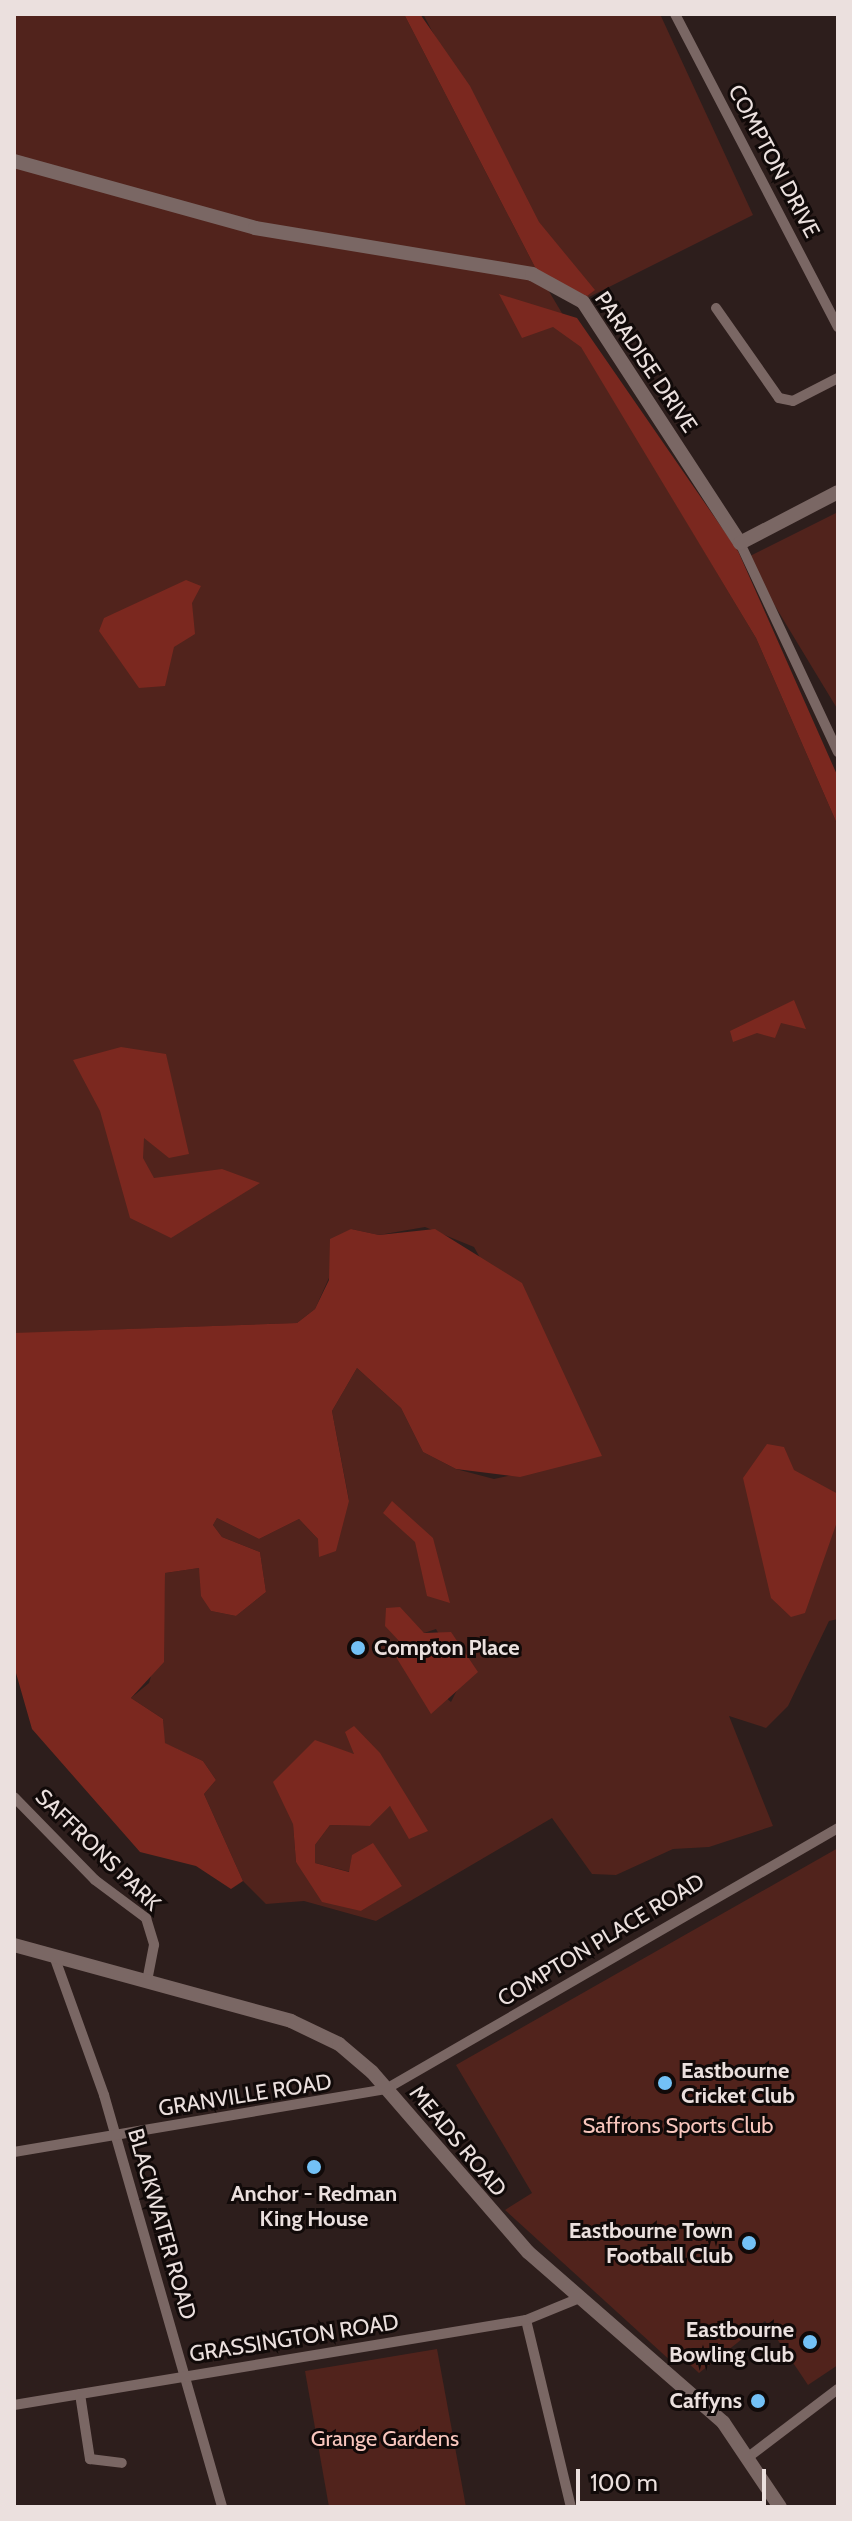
<!DOCTYPE html>
<html>
<head>
<meta charset="utf-8">
<style>
  body { margin:0 }
  #map { position:relative; width:852px; height:2521px; overflow:hidden; background:#2d1e1c; font-family:Cabin,sans-serif }
  div>[style] { position:absolute }
  [style*='--x'] { left:calc(var(--x)*1px); top:calc(var(--y)*1px); width:calc(var(--w)*1px); rotate:calc(var(--a)*1deg) }
  .green>* { inset:0; background:#51231c }
  .forest>* { inset:0; background:#7b281f }
  .street>* { height:10px; margin:-5px; padding:0 5px; transform-origin:5px; border-radius:5px; background:#7a6764 }
  .secondary>* { height:14px; margin:-7px; padding:0 7px; transform-origin:7px; border-radius:7px; background:#7a6764 }
  .dots>* { width:22px; height:22px; translate:-50% -50%; box-sizing:border-box; border:4px solid #110a09; border-radius:50% }
  span { translate:-50% -50%; white-space:nowrap; text-align:center; line-height:1.15; -webkit-text-stroke:6px #110a09; paint-order:stroke }
  .street-label { font-size:22px; color:#ebe0de }
  .poi-label { font-size:22px; color:#ebe0de; font-weight:700 }
  .left { translate:0 -50%; text-align:left }
  .right { translate:-100% -50%; text-align:right }
  .park-label { font-size:22px; color:#f8c6bd }
  .frame { position:absolute; inset:0; border:16px solid #ebe0de; pointer-events:none }
  .scale { position:absolute; left:576px; top:2469px; width:190px; height:36px; box-sizing:border-box; border:4px solid #ebe0de; border-top:0; padding-left:10px; font-size:24px; line-height:28px; white-space:nowrap; color:#ebe0de; -webkit-text-stroke:6px #110a09; paint-order:stroke }
</style>
</head>
<body>
<div id="map">
  <div class="green">
    <div style="clip-path:polygon(evenodd,14px 14px,404px 14px,538px 273px,756px 638px,838px 826px,838px 1619px,829px 1621px,788px 1706px,766px 1728px,729px 1716px,773px 1826px,709px 1847px,673px 1849px,616px 1875px,592px 1874px,552px 1818px,376px 1921px,304px 1901px,266px 1904px,243px 1881px,204px 1794px,216px 1780px,203px 1761px,164px 1743px,163px 1719px,131px 1698px,149px 1683px,163px 1636px,165px 1573px,199px 1568px,211px 1611px,236px 1616px,266px 1592px,260px 1552px,222px 1537px,213px 1525px,217px 1518px,259px 1539px,299px 1519px,318px 1539px,349px 1500px,332px 1411px,357px 1368px,401px 1408px,423px 1452px,456px 1469px,494px 1479px,591px 1458px,474px 1247px,425px 1227px,379px 1235px,351px 1229px,315px 1309px,297px 1323px,76px 1331px,62px 1338px,14px 1334px,14px 14px,408px 1623px,424px 1633px,436px 1629px,463px 1678px,451px 1702px,393px 1653px,408px 1623px,14px 14px,335px 1750px,354px 1754px,427px 1830px,390px 1806px,370px 1826px,330px 1825px,315px 1845px,315px 1863px,402px 1885px,361px 1911px,296px 1862px,293px 1824px,335px 1750px)"></div>
    <div style="clip-path:polygon(423px 14px,660px 14px,753px 215px,577px 303px)"></div>
    <div style="clip-path:polygon(838px 512px,838px 710px,746px 558px)"></div>
    <div style="clip-path:polygon(838px 1848px,838px 2365px,808px 2385px,765px 2321px,699px 2373px,686px 2361px,673px 2363px,505px 2210px,532px 2193px,456px 2065px)"></div>
    <div style="clip-path:polygon(437px 2349px,466px 2507px,329px 2507px,305px 2371px)"></div>
  </div>
  <div class="forest">
    <div style="clip-path:polygon(404px 14px,420px 14px,470px 86px,539px 222px,595px 290px,587px 296px,538px 273px)"></div>
    <div style="clip-path:polygon(499px 294px,577px 318px,738px 551px,838px 777px,838px 826px,756px 638px,581px 347px,553px 327px,522px 338px)"></div>
    <div style="clip-path:polygon(186px 580px,201px 586px,192px 603px,195px 634px,174px 647px,165px 686px,139px 688px,99px 631px,104px 618px)"></div>
    <div style="clip-path:polygon(794px 1000px,806px 1029px,781px 1023px,775px 1038px,757px 1033px,733px 1042px,730px 1031px)"></div>
    <div style="clip-path:polygon(121px 1047px,166px 1054px,189px 1154px,169px 1158px,144px 1138px,143px 1158px,154px 1178px,222px 1169px,260px 1183px,171px 1238px,130px 1218px,100px 1111px,73px 1060px)"></div>
    <div style="clip-path:polygon(351px 1229px,379px 1235px,435px 1229px,522px 1283px,602px 1456px,520px 1477px,456px 1469px,423px 1452px,401px 1408px,357px 1368px,332px 1411px,349px 1501px,336px 1551px,319px 1557px,318px 1539px,299px 1519px,259px 1539px,217px 1518px,213px 1525px,222px 1537px,260px 1552px,266px 1592px,236px 1616px,211px 1611px,201px 1596px,199px 1568px,165px 1573px,164px 1662px,131px 1698px,163px 1719px,165px 1743px,203px 1761px,216px 1780px,204px 1794px,243px 1881px,231px 1889px,196px 1866px,140px 1852px,32px 1729px,14px 1666px,14px 1333px,297px 1323px,315px 1309px,329px 1280px,330px 1239px)"></div>
    <div style="clip-path:polygon(767px 1444px,784px 1447px,794px 1470px,838px 1494px,838px 1519px,805px 1613px,791px 1617px,771px 1598px,743px 1478px)"></div>
    <div style="clip-path:polygon(392px 1501px,433px 1538px,450px 1603px,427px 1596px,415px 1542px,383px 1513px)"></div>
    <div style="clip-path:polygon(400px 1607px,424px 1633px,451px 1632px,478px 1672px,431px 1714px,393px 1652px,400px 1642px,385px 1626px,386px 1608px)"></div>
    <div style="clip-path:polygon(354px 1726px,380px 1753px,428px 1831px,409px 1839px,390px 1806px,370px 1826px,330px 1825px,315px 1845px,315px 1863px,349px 1872px,352px 1855px,373px 1843px,402px 1886px,361px 1911px,322px 1902px,296px 1862px,293px 1824px,273px 1782px,315px 1740px,354px 1754px,345px 1732px)"></div>
  </div>
  <div class="street">
    <div style="--x:675;--y:14;--w:353;--a:62.5"></div>
    <div style="--x:716;--y:308;--w:110;--a:55"></div>
    <div style="--x:779;--y:398;--w:14;--a:12"></div>
    <div style="--x:793;--y:401;--w:51;--a:-27.1"></div>
    <div style="--x:740;--y:543;--w:231;--a:64.9"></div>
    <div style="--x:14;--y:1797;--w:116;--a:45.7"></div>
    <div style="--x:95;--y:1880;--w:64;--a:36.7"></div>
    <div style="--x:146;--y:1918;--w:28;--a:73"></div>
    <div style="--x:154;--y:1945;--w:36;--a:101"></div>
    <div style="--x:54;--y:1956;--w:148;--a:70.2"></div>
    <div style="--x:104;--y:2095;--w:429;--a:74"></div>
    <div style="--x:14;--y:2152;--w:377;--a:-9.6"></div>
    <div style="--x:386;--y:2089;--w:522;--a:-30"></div>
    <div style="--x:526;--y:2320;--w:192;--a:76.5"></div>
    <div style="--x:80;--y:2394;--w:66;--a:81.3"></div>
    <div style="--x:90;--y:2459;--w:32;--a:7"></div>
    <div style="--x:14;--y:2405;--w:519;--a:-9.43"></div>
    <div style="--x:526;--y:2320;--w:55;--a:-22.4"></div>
    <div style="--x:751;--y:2455;--w:109;--a:-37.2"></div>
  </div>
  <div class="secondary">
    <div style="--x:14;--y:161;--w:250;--a:15.5"></div>
    <div style="--x:255;--y:228;--w:281;--a:9.4"></div>
    <div style="--x:532;--y:274;--w:58;--a:28.8"></div>
    <div style="--x:583;--y:302;--w:288;--a:56.9"></div>
    <div style="--x:740;--y:543;--w:110;--a:-27.5"></div>
    <div style="--x:14;--y:1945;--w:287;--a:15.3"></div>
    <div style="--x:291;--y:2021;--w:53;--a:25.6"></div>
    <div style="--x:339;--y:2044;--w:43;--a:40.3"></div>
    <div style="--x:372;--y:2072;--w:238;--a:49.1"></div>
    <div style="--x:528;--y:2252;--w:259;--a:41.1"></div>
    <div style="--x:723;--y:2422;--w:102;--a:56.2"></div>
  </div>
  <div class="dots">
    <div style="left:358px;top:1648px;background:#73c1f6"></div>
    <div style="left:665px;top:2083px;background:#73c1f6"></div>
    <div style="left:314px;top:2167px;background:#73c1f6"></div>
    <div style="left:749px;top:2243px;background:#73c1f6"></div>
    <div style="left:810px;top:2342px;background:#73c1f6"></div>
    <div style="left:758px;top:2401px;background:#73c1f6"></div>
  </div>
  <div class="street-label">
    <span style="left:774px;top:161px;rotate:62deg">COMPTON DRIVE</span>
    <span style="left:646px;top:362px;rotate:56deg">PARADISE DRIVE</span>
    <span style="left:98px;top:1850px;rotate:44deg">SAFFRONS PARK</span>
    <span style="left:601px;top:1940px;rotate:-31deg">COMPTON PLACE ROAD</span>
    <span style="left:245px;top:2095px;rotate:-9deg">GRANVILLE ROAD</span>
    <span style="left:458px;top:2141px;rotate:50deg">MEADS ROAD</span>
    <span style="left:162px;top:2224px;rotate:74deg">BLACKWATER ROAD</span>
    <span style="left:294px;top:2338px;rotate:-9deg">GRASSINGTON ROAD</span>
  </div>
  <div class="poi-label">
    <span class="left" style="left:374px;top:1648px">Compton Place</span>
    <span class="left" style="left:681px;top:2083px">Eastbourne<br>Cricket Club</span>
    <span style="left:314px;top:2206px">Anchor - Redman<br>King House</span>
    <span class="right" style="left:733px;top:2243px">Eastbourne Town<br>Football Club</span>
    <span class="right" style="left:794px;top:2342px">Eastbourne<br>Bowling Club</span>
    <span class="right" style="left:742px;top:2401px">Caffyns</span>
  </div>
  <div class="park-label">
    <span style="left:678px;top:2126px">Saffrons Sports Club</span>
    <span style="left:385px;top:2439px">Grange Gardens</span>
  </div>
  <div class="frame"></div>
  <div class="scale">100 m</div>
</div>
</body>
</html>
